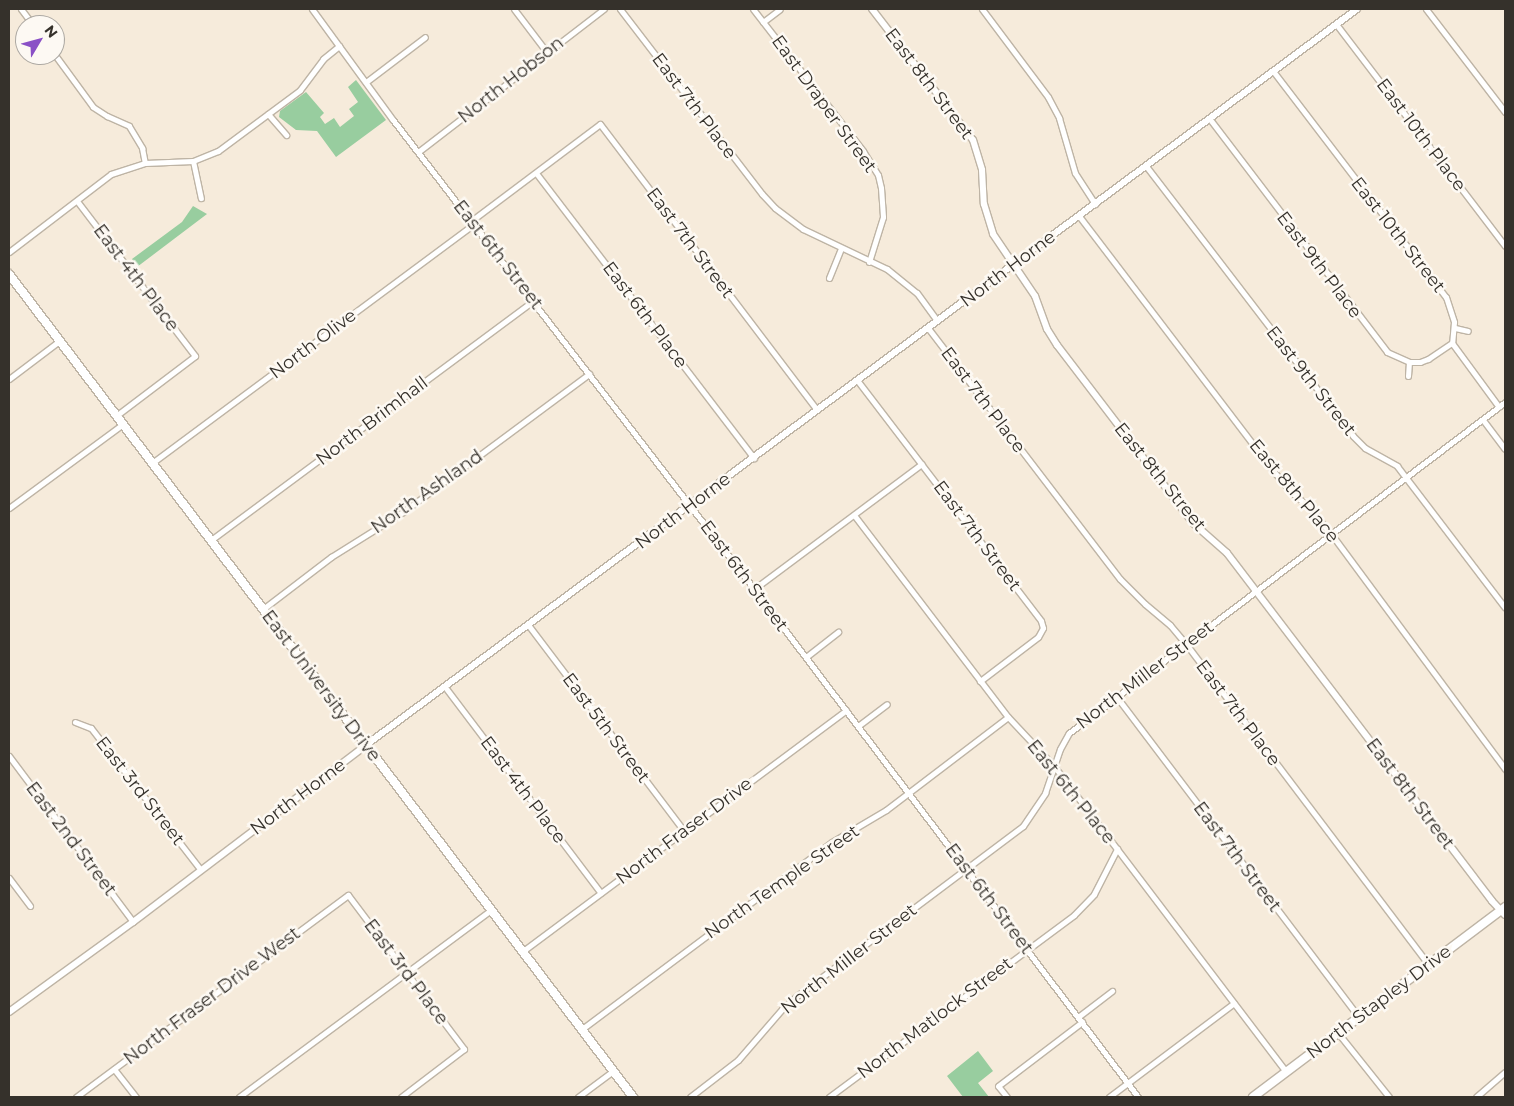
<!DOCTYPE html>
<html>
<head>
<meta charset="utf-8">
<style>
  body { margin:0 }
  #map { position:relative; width:1514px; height:1106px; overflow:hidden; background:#f6ebdb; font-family:Montserrat,sans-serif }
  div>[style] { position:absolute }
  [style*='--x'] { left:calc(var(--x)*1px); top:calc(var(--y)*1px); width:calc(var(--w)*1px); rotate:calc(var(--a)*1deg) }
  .green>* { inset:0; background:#98cd9f }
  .roads { filter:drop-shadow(1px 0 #beb4a5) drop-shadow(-1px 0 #beb4a5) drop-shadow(0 1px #beb4a5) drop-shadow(0 -1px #beb4a5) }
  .minor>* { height:5px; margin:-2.5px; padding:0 2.5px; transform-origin:2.5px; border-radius:2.5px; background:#fff }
  .tertiary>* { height:6px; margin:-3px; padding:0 3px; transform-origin:3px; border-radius:3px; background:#fff }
  .secondary>* { height:8px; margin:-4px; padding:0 4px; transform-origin:4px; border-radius:4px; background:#fff }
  span { translate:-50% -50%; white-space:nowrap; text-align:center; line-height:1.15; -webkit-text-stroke:5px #fdf9f3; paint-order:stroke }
  .street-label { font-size:18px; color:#35312b }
  .frame { position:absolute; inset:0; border:10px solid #35312b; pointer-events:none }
  .north { position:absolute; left:15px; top:15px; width:50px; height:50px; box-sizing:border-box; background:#fdf9f3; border:1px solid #ada9a3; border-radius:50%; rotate:53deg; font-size:14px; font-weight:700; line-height:20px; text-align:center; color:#35312b }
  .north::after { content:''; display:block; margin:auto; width:18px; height:22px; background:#8a50c6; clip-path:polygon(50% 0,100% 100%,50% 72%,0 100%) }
</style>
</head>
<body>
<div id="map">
  <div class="green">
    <div style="clip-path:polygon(356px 80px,386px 120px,336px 157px,317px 131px,296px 130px,279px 117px,280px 111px,306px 92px,324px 113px,320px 117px,325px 124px,334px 118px,340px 127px,354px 116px,349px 109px,358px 102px,348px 87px)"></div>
    <div style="clip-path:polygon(193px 206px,207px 214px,137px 267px,132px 259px,182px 222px)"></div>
    <div style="clip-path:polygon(978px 1051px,993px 1071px,978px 1083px,989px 1097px,963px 1097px,947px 1076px)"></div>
  </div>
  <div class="roads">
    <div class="minor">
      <div style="--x:21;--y:9;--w:20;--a:53"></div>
      <div style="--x:312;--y:9;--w:137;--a:53.9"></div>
      <div style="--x:393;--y:120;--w:592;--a:52.41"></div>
      <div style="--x:754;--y:589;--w:637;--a:52.91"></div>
      <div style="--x:514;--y:9;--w:53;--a:52.7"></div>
      <div style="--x:620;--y:9;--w:233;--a:52.5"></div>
      <div style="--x:762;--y:194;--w:19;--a:47"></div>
      <div style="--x:775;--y:208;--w:35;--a:37"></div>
      <div style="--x:803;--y:229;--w:93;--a:25.5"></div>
      <div style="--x:887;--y:269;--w:38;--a:39"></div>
      <div style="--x:917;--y:293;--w:34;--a:54"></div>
      <div style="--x:753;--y:9;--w:180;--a:52.2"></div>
      <div style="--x:863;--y:151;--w:28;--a:58"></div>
      <div style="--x:878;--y:175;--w:13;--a:77"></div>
      <div style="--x:881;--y:188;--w:29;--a:86"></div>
      <div style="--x:883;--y:217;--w:47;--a:107.3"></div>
      <div style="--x:982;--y:9;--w:110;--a:53.1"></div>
      <div style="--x:1048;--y:97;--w:24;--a:62"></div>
      <div style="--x:1059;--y:118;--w:57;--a:73.8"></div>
      <div style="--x:1075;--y:173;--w:37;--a:57"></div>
      <div style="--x:1426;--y:9;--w:130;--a:52.5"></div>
      <div style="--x:763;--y:22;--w:21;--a:-37"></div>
      <div style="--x:1336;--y:24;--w:279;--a:52.7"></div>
      <div style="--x:55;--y:55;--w:64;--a:53.8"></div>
      <div style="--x:93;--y:107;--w:17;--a:33"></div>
      <div style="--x:107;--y:116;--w:24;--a:24"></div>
      <div style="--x:129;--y:126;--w:26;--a:59"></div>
      <div style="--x:142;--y:148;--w:15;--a:79"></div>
      <div style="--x:1273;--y:71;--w:285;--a:52.6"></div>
      <div style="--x:1446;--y:297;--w:26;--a:72"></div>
      <div style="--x:1454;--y:322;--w:21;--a:95"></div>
      <div style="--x:1452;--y:343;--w:79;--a:53.7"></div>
      <div style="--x:366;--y:82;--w:74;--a:-37.3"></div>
      <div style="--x:268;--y:114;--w:28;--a:49"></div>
      <div style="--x:1209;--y:118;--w:294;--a:52.7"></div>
      <div style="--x:1387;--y:352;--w:24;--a:24"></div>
      <div style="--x:1409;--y:362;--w:11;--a:0"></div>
      <div style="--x:1420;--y:362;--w:9;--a:-21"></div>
      <div style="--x:1428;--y:359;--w:29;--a:-34"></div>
      <div style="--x:418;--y:152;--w:235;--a:-37.6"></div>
      <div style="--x:193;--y:161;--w:38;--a:78"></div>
      <div style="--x:1146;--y:166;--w:340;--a:52.5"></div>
      <div style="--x:1353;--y:436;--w:17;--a:45"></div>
      <div style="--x:1365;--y:448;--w:37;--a:29"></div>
      <div style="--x:1397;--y:466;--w:178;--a:52.7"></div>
      <div style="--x:536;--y:173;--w:359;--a:52.6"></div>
      <div style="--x:77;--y:201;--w:195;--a:52.7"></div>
      <div style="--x:195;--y:356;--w:99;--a:142.8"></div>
      <div style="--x:1079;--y:216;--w:315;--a:52.7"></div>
      <div style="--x:1270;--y:467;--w:31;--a:50"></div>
      <div style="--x:1290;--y:491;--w:25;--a:40"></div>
      <div style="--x:1309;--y:507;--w:36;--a:51"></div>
      <div style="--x:1332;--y:535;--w:291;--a:53.5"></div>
      <div style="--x:471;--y:221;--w:161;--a:-36.9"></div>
      <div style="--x:600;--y:124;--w:359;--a:52.8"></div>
      <div style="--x:9;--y:252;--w:128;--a:-37.4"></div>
      <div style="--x:111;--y:174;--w:36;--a:-18"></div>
      <div style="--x:145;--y:163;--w:48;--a:-2.4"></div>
      <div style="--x:193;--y:161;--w:27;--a:-22"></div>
      <div style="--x:218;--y:151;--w:102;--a:-36.6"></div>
      <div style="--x:300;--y:90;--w:39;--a:-53"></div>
      <div style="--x:323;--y:59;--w:21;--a:-39"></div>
      <div style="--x:829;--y:278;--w:32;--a:-68"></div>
      <div style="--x:928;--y:328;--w:316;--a:52.6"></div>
      <div style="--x:1120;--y:579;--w:35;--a:45"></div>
      <div style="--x:1145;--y:604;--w:33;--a:40"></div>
      <div style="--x:1170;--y:625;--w:25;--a:50"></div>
      <div style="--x:1186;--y:644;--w:401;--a:52.9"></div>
      <div style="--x:1455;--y:328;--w:13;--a:13"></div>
      <div style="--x:1408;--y:376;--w:14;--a:-86"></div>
      <div style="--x:9;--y:379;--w:63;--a:-37.2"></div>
      <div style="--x:857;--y:380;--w:303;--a:52.6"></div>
      <div style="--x:1041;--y:621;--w:7;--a:74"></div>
      <div style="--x:1043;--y:628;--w:10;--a:119"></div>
      <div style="--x:1038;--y:637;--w:73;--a:142.8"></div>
      <div style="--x:1483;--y:420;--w:36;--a:53"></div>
      <div style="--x:152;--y:463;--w:401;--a:-36.6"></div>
      <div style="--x:9;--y:508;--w:142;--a:-36.4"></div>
      <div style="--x:854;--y:515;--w:254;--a:52.7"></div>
      <div style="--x:1008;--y:717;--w:67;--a:46.8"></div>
      <div style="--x:1054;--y:766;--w:384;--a:52.8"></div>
      <div style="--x:211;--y:540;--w:401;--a:-36.6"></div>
      <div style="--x:754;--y:589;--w:209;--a:-36.7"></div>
      <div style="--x:263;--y:609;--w:86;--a:-37.4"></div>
      <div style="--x:331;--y:557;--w:85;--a:-32"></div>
      <div style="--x:403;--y:512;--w:232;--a:-36.6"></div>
      <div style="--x:529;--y:626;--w:257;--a:52.9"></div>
      <div style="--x:806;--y:657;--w:41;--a:-38"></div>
      <div style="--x:445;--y:687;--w:258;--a:52.9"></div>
      <div style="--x:1116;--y:696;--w:403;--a:52.9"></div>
      <div style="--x:75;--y:722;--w:17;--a:21"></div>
      <div style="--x:91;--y:728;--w:178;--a:52.3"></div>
      <div style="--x:858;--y:726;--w:36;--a:-37"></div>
      <div style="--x:9;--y:756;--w:207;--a:53.2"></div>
      <div style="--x:9;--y:878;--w:35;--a:53"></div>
      <div style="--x:523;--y:951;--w:403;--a:-36.7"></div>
      <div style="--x:1078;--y:1017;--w:43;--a:-37.4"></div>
      <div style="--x:582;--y:1029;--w:312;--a:-36.8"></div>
      <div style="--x:832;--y:842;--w:63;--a:-30.7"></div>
      <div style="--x:886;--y:810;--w:153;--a:-37.3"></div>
      <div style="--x:1338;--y:1033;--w:82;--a:51.4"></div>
      <div style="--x:114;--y:1069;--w:36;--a:52"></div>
      <div style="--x:76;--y:1097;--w:339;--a:-36.6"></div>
      <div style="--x:348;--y:895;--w:193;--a:53"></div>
      <div style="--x:464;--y:1049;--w:79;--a:142.7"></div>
      <div style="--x:239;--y:1097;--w:315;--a:-36.6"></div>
      <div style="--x:578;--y:1097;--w:44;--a:-36.6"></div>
      <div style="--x:690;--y:1097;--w:61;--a:-37.6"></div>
      <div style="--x:738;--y:1060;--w:67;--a:-49.2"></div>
      <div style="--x:782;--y:1009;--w:21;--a:-41"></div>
      <div style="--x:798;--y:995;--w:281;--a:-36.9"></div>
      <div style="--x:1023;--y:826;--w:40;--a:-56"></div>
      <div style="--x:1045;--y:793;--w:46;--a:-71.2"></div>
      <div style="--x:1060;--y:749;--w:18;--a:-61"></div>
      <div style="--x:1069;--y:733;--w:547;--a:-37.2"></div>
      <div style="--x:829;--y:1097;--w:305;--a:-36.6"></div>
      <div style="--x:1074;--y:915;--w:29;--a:-46"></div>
      <div style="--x:1094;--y:894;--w:51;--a:-62.9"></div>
      <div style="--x:1007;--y:1097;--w:14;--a:-129"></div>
      <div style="--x:998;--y:1086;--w:106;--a:-37.3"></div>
      <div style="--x:1109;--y:1097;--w:156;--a:-36.9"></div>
      <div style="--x:1476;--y:1097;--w:38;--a:-41"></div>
    </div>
    <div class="tertiary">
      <div style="--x:872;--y:9;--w:165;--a:52.4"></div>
      <div style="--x:973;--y:140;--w:31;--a:73"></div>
      <div style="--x:982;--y:170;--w:34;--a:87"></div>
      <div style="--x:984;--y:204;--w:31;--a:73"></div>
      <div style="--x:993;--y:234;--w:75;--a:55.9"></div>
      <div style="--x:1035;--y:296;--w:35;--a:70"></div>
      <div style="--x:1047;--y:329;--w:19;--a:58"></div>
      <div style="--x:1057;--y:345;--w:224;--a:52.6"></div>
      <div style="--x:1193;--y:523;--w:45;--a:41.4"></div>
      <div style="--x:1227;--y:553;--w:437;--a:52.7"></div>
      <div style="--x:1492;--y:901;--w:19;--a:47"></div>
      <div style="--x:9;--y:1012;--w:153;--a:-36"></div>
      <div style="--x:133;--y:922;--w:293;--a:-37.2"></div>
      <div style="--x:366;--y:745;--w:1234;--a:-36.6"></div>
    </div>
    <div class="secondary">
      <div style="--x:9;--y:274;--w:1033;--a:52.83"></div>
      <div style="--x:1253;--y:1097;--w:316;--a:-37"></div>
    </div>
  </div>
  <div class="street-label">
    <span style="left:511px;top:80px;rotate:-38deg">North Hobson</span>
    <span style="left:929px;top:84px;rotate:53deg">East 8th Street</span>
    <span style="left:824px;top:104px;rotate:54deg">East Draper Street</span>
    <span style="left:694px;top:106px;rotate:53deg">East 7th Place</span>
    <span style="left:1421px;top:135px;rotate:53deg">East 10th Place</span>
    <span style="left:1398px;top:235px;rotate:52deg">East 10th Street</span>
    <span style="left:690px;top:243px;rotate:53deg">East 7th Street</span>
    <span style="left:498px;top:255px;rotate:52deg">East 6th Street</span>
    <span style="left:1319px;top:265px;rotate:53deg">East 9th Place</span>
    <span style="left:1008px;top:269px;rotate:-37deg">North Horne</span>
    <span style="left:136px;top:278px;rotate:53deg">East 4th Place</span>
    <span style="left:645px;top:315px;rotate:53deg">East 6th Place</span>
    <span style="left:313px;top:344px;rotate:-37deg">North Olive</span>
    <span style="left:1311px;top:381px;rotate:52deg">East 9th Street</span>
    <span style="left:983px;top:400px;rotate:53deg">East 7th Place</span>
    <span style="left:372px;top:421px;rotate:-37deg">North Brimhall</span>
    <span style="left:1160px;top:477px;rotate:51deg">East 8th Street</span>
    <span style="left:1294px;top:491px;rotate:50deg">East 8th Place</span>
    <span style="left:427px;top:492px;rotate:-35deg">North Ashland</span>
    <span style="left:683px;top:511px;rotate:-37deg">North Horne</span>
    <span style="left:977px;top:536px;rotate:53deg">East 7th Street</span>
    <span style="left:744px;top:576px;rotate:53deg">East 6th Street</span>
    <span style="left:1145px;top:675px;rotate:-37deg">North Miller Street</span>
    <span style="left:321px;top:686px;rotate:53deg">East University Drive</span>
    <span style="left:1238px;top:713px;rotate:53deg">East 7th Place</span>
    <span style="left:606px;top:728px;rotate:53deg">East 5th Street</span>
    <span style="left:523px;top:790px;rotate:53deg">East 4th Place</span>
    <span style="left:140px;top:791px;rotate:52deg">East 3rd Street</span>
    <span style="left:1071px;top:792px;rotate:51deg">East 6th Place</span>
    <span style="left:1410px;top:794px;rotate:53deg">East 8th Street</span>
    <span style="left:298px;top:797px;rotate:-37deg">North Horne</span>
    <span style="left:684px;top:831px;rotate:-37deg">North Fraser Drive</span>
    <span style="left:71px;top:839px;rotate:53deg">East 2nd Street</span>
    <span style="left:1237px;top:857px;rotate:53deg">East 7th Street</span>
    <span style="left:782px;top:882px;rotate:-35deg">North Temple Street</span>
    <span style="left:989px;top:899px;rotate:53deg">East 6th Street</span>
    <span style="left:849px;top:959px;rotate:-38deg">North Miller Street</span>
    <span style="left:406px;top:972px;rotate:53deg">East 3rd Place</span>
    <span style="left:212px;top:996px;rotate:-37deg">North Fraser Drive West</span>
    <span style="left:1379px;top:1002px;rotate:-37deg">North Stapley Drive</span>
    <span style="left:935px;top:1018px;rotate:-37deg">North Matlock Street</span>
  </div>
  <div class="frame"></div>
  <div class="north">N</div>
</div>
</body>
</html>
